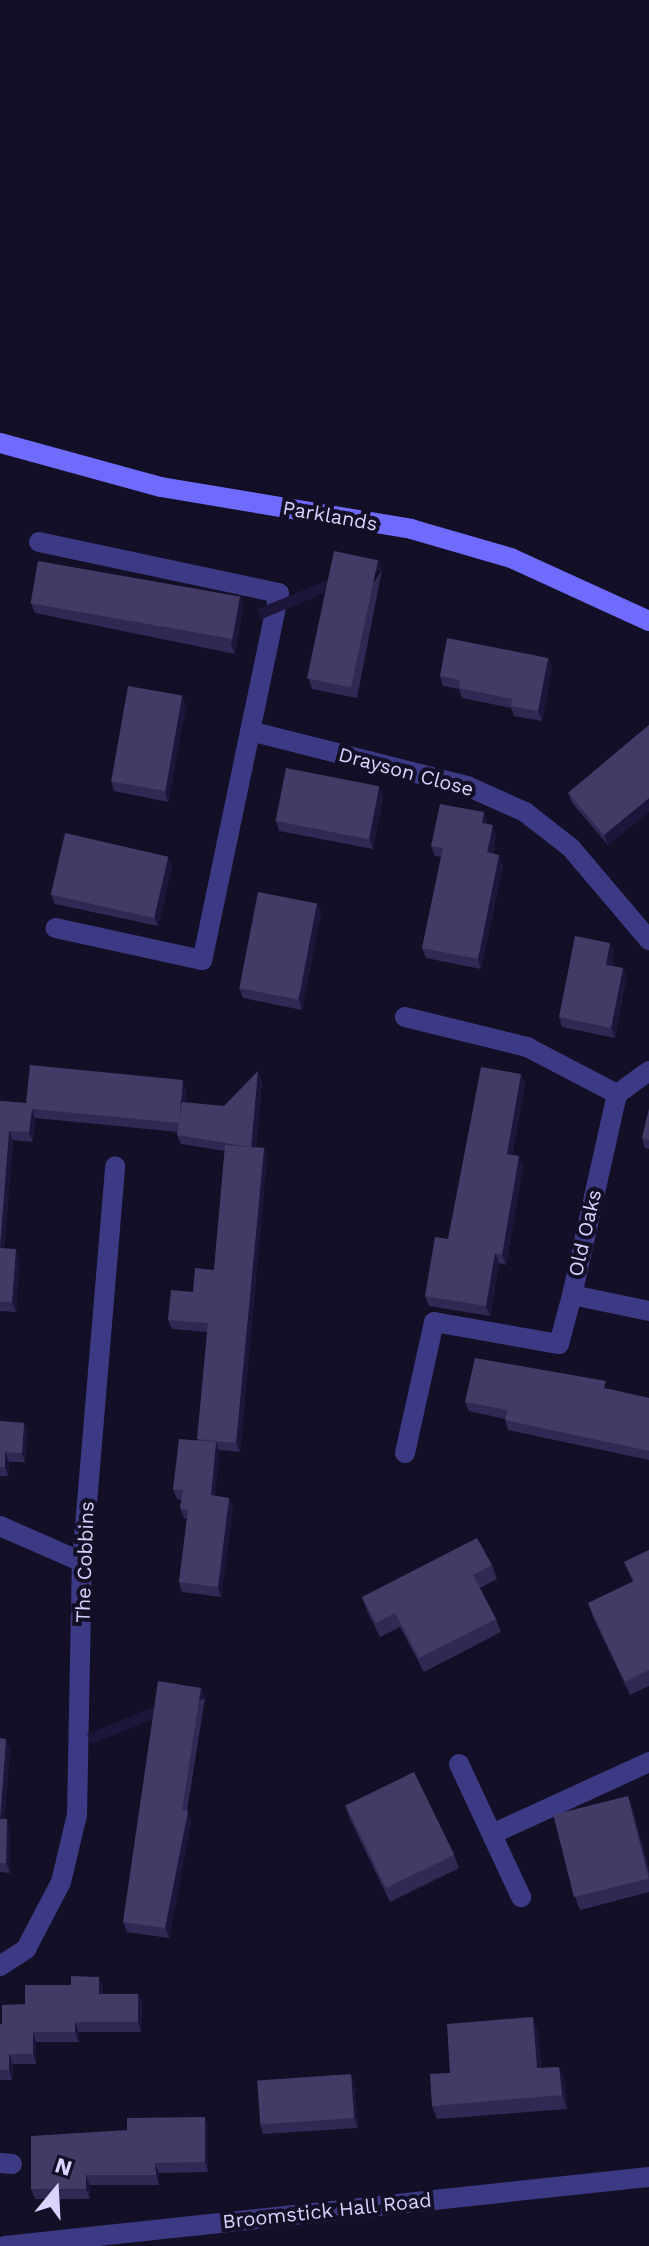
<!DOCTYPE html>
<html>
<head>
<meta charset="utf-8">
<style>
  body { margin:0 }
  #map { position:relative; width:649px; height:2246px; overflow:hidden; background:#130f26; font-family:"Work Sans",sans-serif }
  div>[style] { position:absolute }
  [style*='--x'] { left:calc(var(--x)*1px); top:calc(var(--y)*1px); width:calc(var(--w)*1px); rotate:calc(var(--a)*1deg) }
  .street>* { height:20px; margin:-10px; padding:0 10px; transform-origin:10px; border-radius:10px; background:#3d3a85 }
  .secondary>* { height:20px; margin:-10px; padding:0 10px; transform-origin:10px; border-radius:10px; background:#6f6bff }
  .wall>* { inset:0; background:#312854 }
  .shaded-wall>* { inset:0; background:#1d163a; transform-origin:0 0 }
  .building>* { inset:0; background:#433a66; transform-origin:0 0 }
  span { translate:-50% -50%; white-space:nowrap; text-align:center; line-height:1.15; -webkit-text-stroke:8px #130f26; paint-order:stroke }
  .street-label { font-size:20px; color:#d9d4ff }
  .north { position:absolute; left:16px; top:2150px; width:80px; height:80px; -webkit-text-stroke:6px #130f26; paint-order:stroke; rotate:18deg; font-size:22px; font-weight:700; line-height:32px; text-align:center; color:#d9d4ff }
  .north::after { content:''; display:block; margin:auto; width:28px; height:36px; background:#d9d4ff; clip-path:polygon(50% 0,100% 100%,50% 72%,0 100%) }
</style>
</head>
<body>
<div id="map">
  <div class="street">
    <div style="--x:39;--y:542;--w:245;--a:12"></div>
    <div style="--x:279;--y:593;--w:375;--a:101.8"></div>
    <div style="--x:202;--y:960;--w:150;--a:-167.7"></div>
    <div style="--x:250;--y:731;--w:224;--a:14.2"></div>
    <div style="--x:467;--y:786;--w:64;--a:24.1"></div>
    <div style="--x:525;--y:812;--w:58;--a:38"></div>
    <div style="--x:571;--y:848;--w:121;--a:49.7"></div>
    <div style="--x:405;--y:1017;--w:126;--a:13.8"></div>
    <div style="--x:527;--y:1047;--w:102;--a:27.6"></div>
    <div style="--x:649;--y:1071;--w:39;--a:144"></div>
    <div style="--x:617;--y:1094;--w:206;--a:102.6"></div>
    <div style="--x:572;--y:1295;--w:79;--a:11.7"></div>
    <div style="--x:405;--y:1453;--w:134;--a:-77.5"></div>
    <div style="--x:434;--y:1322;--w:127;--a:10"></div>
    <div style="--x:559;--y:1344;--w:51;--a:-75.1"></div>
    <div style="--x:0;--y:1526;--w:90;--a:23.7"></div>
    <div style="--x:459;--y:1764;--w:147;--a:65"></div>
    <div style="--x:492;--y:1834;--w:173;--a:-24.6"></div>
    <div style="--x:0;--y:1966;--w:31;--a:-33"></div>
    <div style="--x:26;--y:1949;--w:76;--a:-62.4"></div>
    <div style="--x:61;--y:1882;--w:69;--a:-76.6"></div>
    <div style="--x:77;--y:1815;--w:253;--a:-88.9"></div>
    <div style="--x:82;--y:1562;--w:397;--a:-85.2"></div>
    <div style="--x:0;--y:2163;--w:12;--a:5"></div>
    <div style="--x:5;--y:2246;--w:648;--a:-6.12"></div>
  </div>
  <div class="secondary">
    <div style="--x:0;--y:443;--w:167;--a:15.3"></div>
    <div style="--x:161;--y:487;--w:254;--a:9.5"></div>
    <div style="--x:411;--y:529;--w:104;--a:16.2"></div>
    <div style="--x:511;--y:558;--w:152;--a:24.5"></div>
  </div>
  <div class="wall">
    <div style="clip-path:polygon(382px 570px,357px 698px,312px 689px,309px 679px)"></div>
    <div style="clip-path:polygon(240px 596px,243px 606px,235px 654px,35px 613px,31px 603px)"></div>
    <div style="clip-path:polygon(548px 658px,552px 668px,542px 721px,514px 716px,511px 708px,462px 698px,459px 689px,443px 686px,440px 676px)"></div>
    <div style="clip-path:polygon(182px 696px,186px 706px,168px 802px,114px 791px,111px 781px)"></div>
    <div style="clip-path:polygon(649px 725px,649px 811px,608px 845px,572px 803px,568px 793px)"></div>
    <div style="clip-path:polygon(383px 796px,373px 849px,279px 831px,276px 821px)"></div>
    <div style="clip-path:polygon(487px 822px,487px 824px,496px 835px,493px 853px,503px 865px,481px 969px,426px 958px,422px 948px,441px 857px,435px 856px,431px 846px)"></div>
    <div style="clip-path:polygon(172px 866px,158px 926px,55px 904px,51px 894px)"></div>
    <div style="clip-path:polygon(317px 903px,321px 913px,302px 1010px,243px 998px,239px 988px)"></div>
    <div style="clip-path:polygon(614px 953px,612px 966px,623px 968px,626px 978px,615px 1038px,562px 1027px,559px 1017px)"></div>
    <div style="clip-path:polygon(521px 1074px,525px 1083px,512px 1155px,523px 1166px,506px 1265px,499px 1263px,490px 1316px,429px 1306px,425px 1296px)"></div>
    <div style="clip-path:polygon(262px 1080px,256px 1147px,264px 1148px,267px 1157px,240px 1452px,219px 1450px,215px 1496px,229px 1498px,233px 1508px,221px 1597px,182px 1592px,179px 1582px,187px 1519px,184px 1518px,180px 1508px,181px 1500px,177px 1499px,173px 1489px,198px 1440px,207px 1332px,172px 1329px,168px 1320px,214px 1270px,225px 1151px,181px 1144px,177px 1135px,178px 1132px,35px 1118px,33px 1142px,13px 1140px,4px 1248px,19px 1259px,16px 1312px,0 1311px,0 1101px,26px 1103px,186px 1090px,185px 1103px,224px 1106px)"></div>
    <div style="clip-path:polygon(649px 1109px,649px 1149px,645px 1148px,642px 1138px)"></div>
    <div style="clip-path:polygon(609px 1389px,649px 1398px,649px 1460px,508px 1430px,505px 1419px,469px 1411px,465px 1402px)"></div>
    <div style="clip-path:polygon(0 1421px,24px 1423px,27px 1432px,25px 1462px,9px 1462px,8px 1476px,0 1476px)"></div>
    <div style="clip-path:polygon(649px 1550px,649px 1686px,630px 1695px,593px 1617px,588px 1603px,633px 1582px,624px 1562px)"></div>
    <div style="clip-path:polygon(492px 1565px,497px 1579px,480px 1588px,496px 1619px,501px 1632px,424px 1672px,400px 1627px,380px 1637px,367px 1611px,362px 1597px)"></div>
    <div style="clip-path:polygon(201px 1688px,205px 1698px,187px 1811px,191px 1821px,169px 1938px,127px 1932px,123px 1922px)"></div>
    <div style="clip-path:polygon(0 1738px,10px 1748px,4px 1819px,10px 1829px,10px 1873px,0 1872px)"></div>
    <div style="clip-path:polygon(628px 1796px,633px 1810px,649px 1869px,649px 1892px,580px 1910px,575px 1897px)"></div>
    <div style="clip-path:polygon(345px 1805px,454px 1855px,459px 1868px,390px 1902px,350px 1819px)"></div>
    <div style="clip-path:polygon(103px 1986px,103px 1994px,138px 1994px,142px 2004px,141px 2032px,79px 2032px,79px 2042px,36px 2042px,36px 2064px,13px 2064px,12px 2080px,0 2080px,0 2024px,2px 2024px,25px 2004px)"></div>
    <div style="clip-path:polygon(538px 2031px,541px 2068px,559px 2067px,564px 2080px,567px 2109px,437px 2119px,432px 2106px,450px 2073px)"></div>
    <div style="clip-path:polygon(351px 2074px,354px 2084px,358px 2128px,263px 2134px,260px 2124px)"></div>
    <div style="clip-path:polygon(208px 2127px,208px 2172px,159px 2173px,159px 2185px,90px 2185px,90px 2199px,35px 2199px,31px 2189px)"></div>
  </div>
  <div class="shaded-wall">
    <div style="left:378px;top:560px;width:11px;height:130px;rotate:68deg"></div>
    <div style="clip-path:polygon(240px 596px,243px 606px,235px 654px,231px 644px)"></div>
    <div style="clip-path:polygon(548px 658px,552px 668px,542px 721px,538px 711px)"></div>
    <div style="clip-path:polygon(182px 696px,186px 706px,168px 802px,165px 792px)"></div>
    <div style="clip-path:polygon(379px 786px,383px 796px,373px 849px,369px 839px)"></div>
    <div style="clip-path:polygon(649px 798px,649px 811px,608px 845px,604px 835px)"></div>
    <div style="clip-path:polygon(484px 812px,487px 822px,485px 833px,482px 823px)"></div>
    <div style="clip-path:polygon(493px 825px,496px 835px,491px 862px,487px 852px)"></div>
    <div style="clip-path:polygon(499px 855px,503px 865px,481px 969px,478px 959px)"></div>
    <div style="clip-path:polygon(168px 856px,172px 866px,158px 926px,154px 916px)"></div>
    <div style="clip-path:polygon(317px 903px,321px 913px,302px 1010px,299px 1000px)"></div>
    <div style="clip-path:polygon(610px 943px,614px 953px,610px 975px,606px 965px)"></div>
    <div style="clip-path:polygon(623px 968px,626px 978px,615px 1038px,611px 1028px)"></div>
    <div style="clip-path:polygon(258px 1071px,262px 1080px,255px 1156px,251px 1147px)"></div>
    <div style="clip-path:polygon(521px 1074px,525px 1083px,510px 1164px,507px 1154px)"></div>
    <div style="clip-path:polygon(183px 1080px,186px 1090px,182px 1132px,179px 1123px)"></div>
    <div style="clip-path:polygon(32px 1109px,35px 1118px,33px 1142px,29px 1132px)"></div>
    <div style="clip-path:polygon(9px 1131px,13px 1140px,3px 1258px,0 1250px)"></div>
    <div style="clip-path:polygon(264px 1148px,267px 1157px,240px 1452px,236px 1443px)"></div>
    <div style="clip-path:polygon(519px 1156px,523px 1166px,506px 1265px,502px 1255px)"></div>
    <div style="clip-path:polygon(16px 1249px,19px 1259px,16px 1312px,12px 1302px)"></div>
    <div style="clip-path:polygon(495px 1253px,499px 1263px,490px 1316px,486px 1306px)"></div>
    <div style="clip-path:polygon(24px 1423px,27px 1432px,25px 1462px,22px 1453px)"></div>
    <div style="clip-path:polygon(216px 1442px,220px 1452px,214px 1505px,211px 1495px)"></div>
    <div style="clip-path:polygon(5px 1452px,9px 1462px,8px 1476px,5px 1467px)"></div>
    <div style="clip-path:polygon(229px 1498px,233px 1508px,221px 1597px,218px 1587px)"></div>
    <div style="left:201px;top:1688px;width:11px;height:123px;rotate:68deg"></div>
    <div style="clip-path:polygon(6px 1739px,10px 1748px,4px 1829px,0 1819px)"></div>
    <div style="clip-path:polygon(628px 1796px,633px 1810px,649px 1869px,649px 1874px)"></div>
    <div style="clip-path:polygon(188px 1811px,191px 1821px,169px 1938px,165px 1928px)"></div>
    <div style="clip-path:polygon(7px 1819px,10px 1829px,10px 1873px,6px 1863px)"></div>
    <div style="clip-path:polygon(99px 1977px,103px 1986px,103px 2004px,99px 1994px)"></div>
    <div style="clip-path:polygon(138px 1994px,142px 2004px,141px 2032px,138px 2022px)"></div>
    <div style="clip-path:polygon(533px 2017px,538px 2031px,542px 2082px,537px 2068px)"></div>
    <div style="clip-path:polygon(75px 2022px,79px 2032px,79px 2042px,75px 2032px)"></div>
    <div style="clip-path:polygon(33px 2032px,36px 2042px,36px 2064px,33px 2054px)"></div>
    <div style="clip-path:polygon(9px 2054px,13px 2064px,12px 2080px,9px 2070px)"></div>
    <div style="clip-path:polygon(559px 2067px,564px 2080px,567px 2109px,562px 2095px)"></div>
    <div style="clip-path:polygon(351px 2074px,354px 2084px,358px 2128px,354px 2118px)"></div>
    <div style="clip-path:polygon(205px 2117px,208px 2127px,208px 2172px,205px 2162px)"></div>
    <div style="clip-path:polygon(155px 2163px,159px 2173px,159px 2185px,156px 2175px)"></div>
    <div style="clip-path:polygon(86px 2175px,90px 2185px,90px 2199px,86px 2189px)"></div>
  </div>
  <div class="building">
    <div style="left:334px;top:551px;width:45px;height:130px;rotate:12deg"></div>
    <div style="left:38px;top:561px;width:205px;height:43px;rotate:10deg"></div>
    <div style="clip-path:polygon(447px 638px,548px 658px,538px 711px,511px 706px,512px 699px,459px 688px,460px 680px,440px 676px)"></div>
    <div style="left:128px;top:686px;width:55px;height:97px;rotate:10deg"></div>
    <div style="clip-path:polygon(649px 725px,649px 798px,604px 835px,568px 793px)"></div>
    <div style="left:286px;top:768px;width:95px;height:54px;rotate:11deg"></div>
    <div style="clip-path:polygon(440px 804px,484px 812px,482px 823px,493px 825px,487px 852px,499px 855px,478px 959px,422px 948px,443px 848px,431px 846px)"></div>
    <div style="left:65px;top:833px;width:106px;height:63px;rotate:13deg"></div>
    <div style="left:258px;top:892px;width:60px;height:98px;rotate:11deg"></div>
    <div style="clip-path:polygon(575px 936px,610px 943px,606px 965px,623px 968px,611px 1028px,559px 1017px)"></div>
    <div style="clip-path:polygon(30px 1065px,183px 1080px,179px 1123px,32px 1109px,29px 1132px,9px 1131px,0 1243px,0 1101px,26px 1103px)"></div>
    <div style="clip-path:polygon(481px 1067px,521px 1074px,507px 1154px,519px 1156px,502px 1255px,495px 1253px,486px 1306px,425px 1296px,435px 1237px,448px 1239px)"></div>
    <div style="clip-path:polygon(258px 1071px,251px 1147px,264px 1148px,236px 1443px,197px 1439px,208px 1323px,168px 1320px,171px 1290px,193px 1292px,195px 1268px,214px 1270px,225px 1145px,251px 1147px,177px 1135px,182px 1102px,224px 1106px)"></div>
    <div style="clip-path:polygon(649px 1109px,649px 1140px,642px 1138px)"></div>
    <div style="clip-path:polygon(0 1248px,16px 1249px,12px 1302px,0 1302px)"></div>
    <div style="clip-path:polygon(475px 1358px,606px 1381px,604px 1388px,649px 1398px,649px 1451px,505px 1420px,507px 1410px,465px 1402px)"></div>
    <div style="clip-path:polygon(0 1421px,24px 1423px,22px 1453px,5px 1452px,5px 1467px,0 1467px)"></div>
    <div style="clip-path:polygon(179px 1439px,216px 1442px,211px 1495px,229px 1498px,218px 1587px,179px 1582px,188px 1510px,180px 1508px,183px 1490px,173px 1489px)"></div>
    <div style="clip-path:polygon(477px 1538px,492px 1565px,473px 1575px,496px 1619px,419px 1658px,395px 1613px,376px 1623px,362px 1597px)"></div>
    <div style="clip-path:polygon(649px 1550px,649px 1670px,625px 1682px,588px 1603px,634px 1581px,624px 1562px)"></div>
    <div style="clip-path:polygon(158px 1681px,201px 1688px,182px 1810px,188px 1811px,165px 1928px,123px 1922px)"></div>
    <div style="clip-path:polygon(0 1738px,6px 1739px,0 1819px,7px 1819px,6px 1863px,0 1863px)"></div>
    <div style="left:414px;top:1772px;width:92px;height:76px;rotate:64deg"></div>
    <div style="left:628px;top:1796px;width:85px;height:77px;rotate:76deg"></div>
    <div style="clip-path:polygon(71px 1976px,99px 1977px,99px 1994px,138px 1994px,138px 2022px,75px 2022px,75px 2032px,33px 2032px,33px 2054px,9px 2054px,9px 2070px,0 2070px,0 2024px,2px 2024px,2px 2005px,25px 2004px,25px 1985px,71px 1985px)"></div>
    <div style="clip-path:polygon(533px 2017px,537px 2068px,559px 2067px,562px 2095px,432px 2106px,430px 2074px,450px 2073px,447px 2024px)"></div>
    <div style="left:351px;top:2074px;width:44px;height:94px;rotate:86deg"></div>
    <div style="clip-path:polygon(205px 2117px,205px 2162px,155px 2163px,156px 2175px,86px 2175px,86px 2189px,31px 2189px,31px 2136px,127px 2130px,127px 2118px)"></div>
  </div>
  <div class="street-label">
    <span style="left:330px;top:516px;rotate:10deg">Parklands</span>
    <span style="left:406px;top:772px;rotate:15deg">Drayson Close</span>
    <span style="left:585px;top:1233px;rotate:-77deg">Old Oaks</span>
    <span style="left:85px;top:1562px;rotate:-88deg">The Cobbins</span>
    <span style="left:327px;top:2211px;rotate:-6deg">Broomstick Hall Road</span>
  </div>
  <div class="north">N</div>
</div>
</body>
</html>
